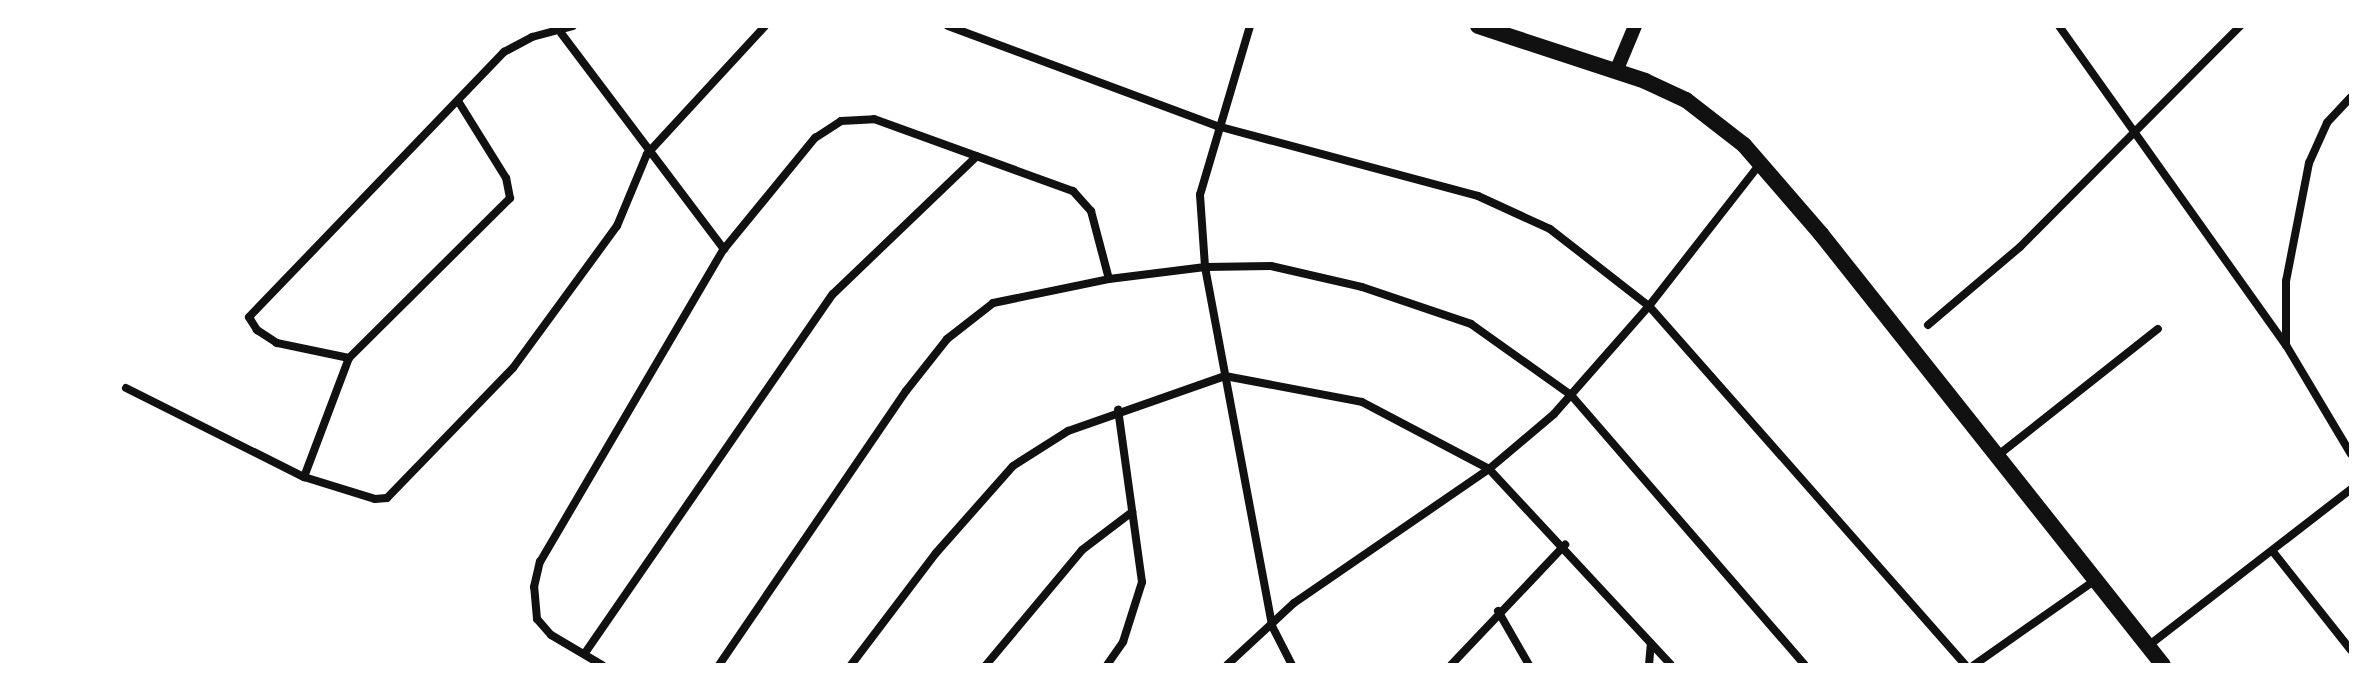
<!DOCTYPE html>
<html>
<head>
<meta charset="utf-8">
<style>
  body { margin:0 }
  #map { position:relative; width:2377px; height:691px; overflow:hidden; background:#fff; font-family:"DM Sans",sans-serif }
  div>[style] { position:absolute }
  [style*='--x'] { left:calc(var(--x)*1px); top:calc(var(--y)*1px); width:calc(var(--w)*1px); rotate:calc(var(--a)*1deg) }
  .minor>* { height:8px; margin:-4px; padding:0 4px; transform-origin:4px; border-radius:4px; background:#111 }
  .tertiary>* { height:14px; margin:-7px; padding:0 7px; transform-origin:7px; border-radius:7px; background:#111 }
  .secondary>* { height:16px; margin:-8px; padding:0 8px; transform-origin:8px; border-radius:8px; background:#111 }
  span { translate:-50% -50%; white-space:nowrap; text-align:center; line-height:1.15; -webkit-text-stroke:6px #fff; paint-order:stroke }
  .frame { position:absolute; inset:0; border:28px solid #fff; pointer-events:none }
</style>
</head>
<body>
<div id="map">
  <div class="minor">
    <div style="--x:948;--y:26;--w:287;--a:20.4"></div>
    <div style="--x:1217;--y:126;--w:270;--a:15"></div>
    <div style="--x:1478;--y:196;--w:79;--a:24.6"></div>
    <div style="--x:1550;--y:229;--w:125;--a:37.9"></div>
    <div style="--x:1649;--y:306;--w:478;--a:48.6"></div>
    <div style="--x:1250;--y:26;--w:176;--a:106.5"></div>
    <div style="--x:1200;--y:195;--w:72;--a:86"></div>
    <div style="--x:1205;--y:267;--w:365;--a:79.4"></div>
    <div style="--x:1272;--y:626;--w:44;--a:62.9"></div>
    <div style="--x:2059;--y:26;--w:392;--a:54.6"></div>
    <div style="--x:561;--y:33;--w:271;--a:53"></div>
    <div style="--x:2351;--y:97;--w:35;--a:133"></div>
    <div style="--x:2327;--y:123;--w:44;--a:114.2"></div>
    <div style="--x:2309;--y:163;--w:120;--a:101"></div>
    <div style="--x:2286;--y:281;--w:64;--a:90"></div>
    <div style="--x:2286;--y:345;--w:127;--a:59.2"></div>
    <div style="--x:1928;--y:325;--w:121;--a:-40.3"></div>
    <div style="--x:2020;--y:247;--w:312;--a:-45.1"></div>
    <div style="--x:349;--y:358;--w:74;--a:-168.2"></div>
    <div style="--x:277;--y:343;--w:24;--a:-147"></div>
    <div style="--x:257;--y:330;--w:15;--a:-122"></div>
    <div style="--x:249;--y:317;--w:368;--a:-46.1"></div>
    <div style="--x:504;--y:52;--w:32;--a:-28"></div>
    <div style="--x:532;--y:37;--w:42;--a:-15"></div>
    <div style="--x:126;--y:388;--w:199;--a:26.6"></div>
    <div style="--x:304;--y:477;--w:74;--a:17.2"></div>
    <div style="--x:375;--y:499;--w:12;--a:-5"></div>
    <div style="--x:387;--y:498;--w:181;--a:-45.9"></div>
    <div style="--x:513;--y:368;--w:176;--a:-53.8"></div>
    <div style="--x:617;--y:226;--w:78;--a:-67.4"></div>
    <div style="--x:647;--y:154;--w:174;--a:-47.3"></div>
    <div style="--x:1997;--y:456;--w:205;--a:-38.3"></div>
    <div style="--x:304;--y:477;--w:127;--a:-69.3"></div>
    <div style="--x:349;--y:358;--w:227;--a:-44.8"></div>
    <div style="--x:510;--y:198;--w:20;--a:-101"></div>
    <div style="--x:506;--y:178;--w:91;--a:-121.9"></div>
    <div style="--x:2274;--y:553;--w:124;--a:51.6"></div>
    <div style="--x:1498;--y:611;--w:62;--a:60.1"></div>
    <div style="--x:2148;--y:646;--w:257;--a:-37.7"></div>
    <div style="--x:585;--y:653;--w:436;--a:-55.4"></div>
    <div style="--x:833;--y:294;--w:199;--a:-43.8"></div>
    <div style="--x:602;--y:665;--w:59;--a:-149.5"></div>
    <div style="--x:551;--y:635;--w:21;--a:-131"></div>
    <div style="--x:537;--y:619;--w:32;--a:-95"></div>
    <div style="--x:534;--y:587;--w:26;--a:-77"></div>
    <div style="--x:540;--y:562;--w:363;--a:-59.6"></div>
    <div style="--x:724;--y:249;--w:144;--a:-50.7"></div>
    <div style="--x:815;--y:138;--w:31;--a:-33"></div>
    <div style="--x:841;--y:121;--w:33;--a:-3"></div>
    <div style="--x:874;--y:119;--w:212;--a:19.9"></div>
    <div style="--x:1073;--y:191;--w:27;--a:48"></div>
    <div style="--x:1091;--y:211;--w:70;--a:75.2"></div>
    <div style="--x:719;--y:665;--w:332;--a:-55.7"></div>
    <div style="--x:906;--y:391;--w:66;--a:-51.7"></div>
    <div style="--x:947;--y:339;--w:58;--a:-38"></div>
    <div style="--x:993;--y:303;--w:118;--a:-11.7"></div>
    <div style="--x:1109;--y:279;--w:97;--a:-7.1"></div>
    <div style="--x:1205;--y:267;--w:66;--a:-0.9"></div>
    <div style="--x:1271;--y:266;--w:93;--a:13"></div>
    <div style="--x:1362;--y:287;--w:115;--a:18.7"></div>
    <div style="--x:1471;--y:324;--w:123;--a:35.4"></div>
    <div style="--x:1571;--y:395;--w:357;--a:49.1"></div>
    <div style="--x:851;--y:665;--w:141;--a:-52.8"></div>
    <div style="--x:936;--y:553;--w:116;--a:-48.5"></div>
    <div style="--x:1013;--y:466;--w:65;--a:-32.5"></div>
    <div style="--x:1068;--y:431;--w:166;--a:-19.3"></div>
    <div style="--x:1225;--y:376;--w:139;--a:10.7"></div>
    <div style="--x:1362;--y:402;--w:144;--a:27.8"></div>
    <div style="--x:1489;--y:469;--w:267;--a:47.1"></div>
    <div style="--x:986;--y:665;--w:150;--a:-50.1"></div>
    <div style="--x:1082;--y:550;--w:63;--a:-37.2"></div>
    <div style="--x:1107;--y:665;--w:28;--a:-55"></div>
    <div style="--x:1123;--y:642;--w:63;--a:-72.4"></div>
    <div style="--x:1142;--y:582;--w:174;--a:-97.9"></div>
    <div style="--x:1227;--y:665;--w:91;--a:-42.8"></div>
    <div style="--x:1294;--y:603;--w:237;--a:-34.5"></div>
    <div style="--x:1489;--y:469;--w:85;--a:-40.2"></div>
    <div style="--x:1554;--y:414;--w:144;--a:-48.7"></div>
    <div style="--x:1649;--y:306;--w:180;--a:-52"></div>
    <div style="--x:1451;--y:665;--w:166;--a:-46.5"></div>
    <div style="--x:1649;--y:665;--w:21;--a:-85"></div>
    <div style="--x:1974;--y:665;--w:146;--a:-35"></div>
  </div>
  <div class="tertiary">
    <div style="--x:1617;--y:69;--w:47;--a:-67.3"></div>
  </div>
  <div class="secondary">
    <div style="--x:1478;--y:26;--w:176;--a:18.2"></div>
    <div style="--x:1645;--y:81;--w:45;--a:24.9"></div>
    <div style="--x:1686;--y:100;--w:73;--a:37.8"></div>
    <div style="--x:1744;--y:145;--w:118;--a:49.1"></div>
    <div style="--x:1821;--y:234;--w:550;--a:51.57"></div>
  </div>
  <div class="frame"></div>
</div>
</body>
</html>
